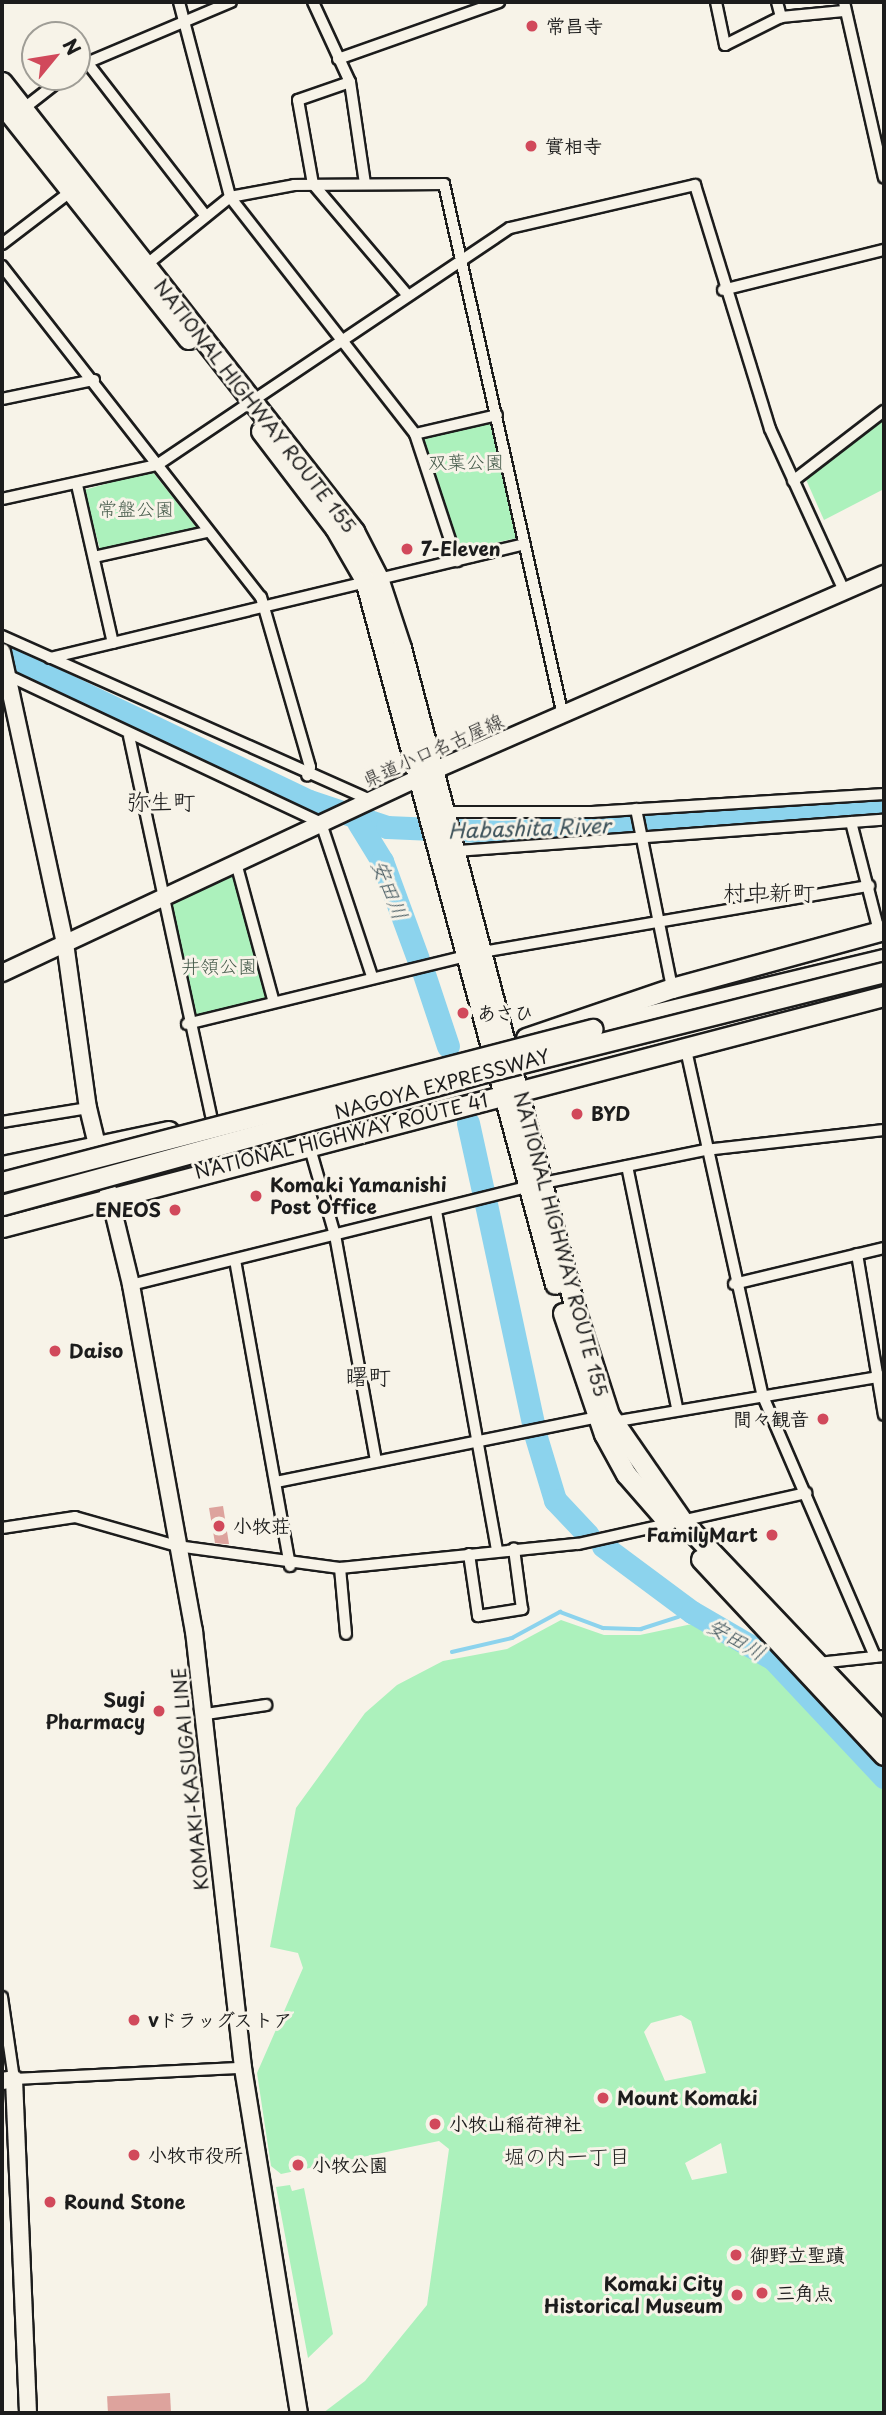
<!DOCTYPE html>
<html>
<head>
<meta charset="utf-8">
<style>
  body { margin:0 }
  #map { position:relative; width:886px; height:2415px; overflow:hidden; background:#f7f3e8; font-family:"Playpen Sans","Klee One",sans-serif }
  div>[style] { position:absolute }
  [style*='--x'] { left:calc(var(--x)*1px); top:calc(var(--y)*1px); width:calc(var(--w)*1px); rotate:calc(var(--a)*1deg) }
  .green>* { inset:0; background:#acf1bc }
  .stream>* { height:3.5px; margin:-1.75px; padding:0 1.75px; transform-origin:1.75px; border-radius:1.75px; background:#8cd3ed }
  .river>* { height:23px; margin:-11.5px; padding:0 11.5px; transform-origin:11.5px; border-radius:11.5px; background:#8cd3ed }
  .building>* { inset:0; background:#dda39d; transform-origin:0 0 }
  .roads { filter:drop-shadow(2px 0 #1c1c1c) drop-shadow(-2px 0 #1c1c1c) drop-shadow(0 2px #1c1c1c) drop-shadow(0 -2px #1c1c1c) }
  .street>* { height:10px; margin:-5px; padding:0 5px; transform-origin:5px; border-radius:5px; background:#f7f3e8 }
  .secondary>* { height:16px; margin:-8px; padding:0 8px; transform-origin:8px; border-radius:8px; background:#f7f3e8 }
  .highway>* { height:19px; margin:-9.5px; padding:0 9.5px; transform-origin:9.5px; border-radius:9.5px; background:#f7f3e8 }
  .bridges { filter:drop-shadow(2px 0 #1c1c1c) drop-shadow(-2px 0 #1c1c1c) drop-shadow(0 2px #1c1c1c) drop-shadow(0 -2px #1c1c1c) }
  .highway-bridge>* { height:19px; margin:-9.5px; padding:0 9.5px; transform-origin:9.5px; border-radius:9.5px; background:#f7f3e8 }
  .dots>* { width:19px; height:19px; translate:-50% -50%; box-sizing:border-box; border:4px solid #f7f3e8; border-radius:50% }
  span { translate:-50% -50%; white-space:nowrap; text-align:center; line-height:1.15; -webkit-text-stroke:6px #f7f3e8; paint-order:stroke }
  .poi-label { font-size:19px; color:#1c1c1c; font-weight:700 }
  .left { translate:0 -50%; text-align:left }
  .right { translate:-100% -50%; text-align:right }
  .street-label { font-size:19px; color:#1c1c1c }
  .park-label { font-size:19px; color:#475c4c }
  .water-label { font-size:21px; color:#3e535b; font-style:italic }
  .neighbourhood-label { font-size:21px; color:#1c1c1c }
  .quarter-label { font-size:23px; color:#1c1c1c }
  .frame { position:absolute; inset:0; border:4px solid #1c1c1c; pointer-events:none }
  .north { position:absolute; left:21px; top:21px; width:70px; height:70px; box-sizing:border-box; background:#f7f3e8; border:2px solid #9f9d96; border-radius:50%; rotate:60deg; font-size:19px; font-weight:700; line-height:28px; text-align:center; color:#1c1c1c }
  .north::after { content:''; display:block; margin:auto; width:24px; height:32px; background:#d1495b; clip-path:polygon(50% 0,100% 100%,50% 72%,0 100%) }
</style>
</head>
<body>
<div id="map">
  <div class="green">
    <div style="clip-path:polygon(884px 414px,884px 489px,824px 520px,804px 475px)"></div>
    <div style="clip-path:polygon(492px 420px,517px 538px,460px 551px,422px 437px)"></div>
    <div style="clip-path:polygon(152px 471px,197px 528px,100px 549px,84px 490px)"></div>
    <div style="clip-path:polygon(236px 863px,273px 999px,187px 1024px,163px 907px)"></div>
    <div style="clip-path:polygon(evenodd,561px 1620px,604px 1635px,640px 1635px,692px 1624px,770px 1667px,884px 1787px,884px 2413px,323px 2413px,365px 2381px,427px 2305px,449px 2149px,439px 2141px,281px 2174px,271px 2166px,257px 2073px,303px 1968px,298px 1953px,270px 1947px,296px 1808px,365px 1713px,397px 1685px,443px 1661px,507px 1649px,561px 1620px,681px 2015px,691px 2021px,706px 2073px,665px 2081px,644px 2032px,651px 2023px,681px 2015px,561px 1620px,721px 2143px,727px 2173px,692px 2180px,685px 2163px,721px 2143px)"></div>
    <div style="clip-path:polygon(290px 2185px,292px 2191px,304px 2188px,333px 2334px,308px 2358px,276px 2187px)"></div>
  </div>
  <div class="stream">
    <div style="--x:452;--y:1652;--w:62;--a:-13.1"></div>
    <div style="--x:512;--y:1638;--w:55;--a:-28.4"></div>
    <div style="--x:560;--y:1612;--w:46;--a:20.4"></div>
    <div style="--x:603;--y:1628;--w:38;--a:2"></div>
    <div style="--x:641;--y:1629;--w:39;--a:-18"></div>
  </div>
  <div class="river">
    <div style="--x:2;--y:654;--w:340;--a:25.6"></div>
    <div style="--x:309;--y:801;--w:82;--a:18.4"></div>
    <div style="--x:387;--y:827;--w:115;--a:2.5"></div>
    <div style="--x:502;--y:832;--w:383;--a:-3.6"></div>
    <div style="--x:358;--y:822;--w:46;--a:58.4"></div>
    <div style="--x:382;--y:861;--w:104;--a:69.8"></div>
    <div style="--x:423;--y:971;--w:79;--a:71.6"></div>
    <div style="--x:468;--y:1123;--w:70;--a:77.6"></div>
    <div style="--x:486;--y:1204;--w:225;--a:77.9"></div>
    <div style="--x:536;--y:1437;--w:66;--a:73.2"></div>
    <div style="--x:555;--y:1500;--w:48;--a:46.7"></div>
    <div style="--x:603;--y:1546;--w:111;--a:36.6"></div>
    <div style="--x:692;--y:1612;--w:94;--a:30.1"></div>
    <div style="--x:773;--y:1659;--w:162;--a:46.8"></div>
  </div>
  <div class="building">
    <div style="clip-path:polygon(223px 1506px,229px 1544px,224px 1544px,215px 1543px,209px 1508px)"></div>
    <div style="left:170px;top:2393px;width:20px;height:63px;rotate:87deg"></div>
  </div>
  <div class="roads">
    <div class="street">
      <div style="--x:179;--y:2;--w:202;--a:75.3"></div>
      <div style="--x:230;--y:197;--w:301;--a:52"></div>
      <div style="--x:415;--y:434;--w:134;--a:71.7"></div>
      <div style="--x:313;--y:2;--w:88;--a:65.2"></div>
      <div style="--x:350;--y:82;--w:103;--a:81.6"></div>
      <div style="--x:716;--y:2;--w:44;--a:78.2"></div>
      <div style="--x:725;--y:45;--w:63;--a:-26.6"></div>
      <div style="--x:781;--y:17;--w:63;--a:-5.4"></div>
      <div style="--x:777;--y:2;--w:16;--a:75"></div>
      <div style="--x:844;--y:2;--w:180;--a:77.2"></div>
      <div style="--x:338;--y:59;--w:171;--a:-19.5"></div>
      <div style="--x:86;--y:61;--w:196;--a:52.3"></div>
      <div style="--x:77;--y:67;--w:167;--a:-22.9"></div>
      <div style="--x:350;--y:82;--w:55;--a:160.9"></div>
      <div style="--x:298;--y:100;--w:85;--a:79.9"></div>
      <div style="--x:313;--y:184;--w:142;--a:49.6"></div>
      <div style="--x:23;--y:109;--w:52;--a:-38"></div>
      <div style="--x:2;--y:244;--w:91;--a:-37.4"></div>
      <div style="--x:146;--y:265;--w:108;--a:-39"></div>
      <div style="--x:230;--y:197;--w:65;--a:-10.6"></div>
      <div style="--x:294;--y:185;--w:150;--a:-0.4"></div>
      <div style="--x:444;--y:184;--w:545;--a:77.39"></div>
      <div style="--x:2;--y:266;--w:420;--a:52"></div>
      <div style="--x:261;--y:597;--w:177;--a:73.9"></div>
      <div style="--x:310;--y:767;--w:9;--a:108"></div>
      <div style="--x:723;--y:290;--w:166;--a:-14"></div>
      <div style="--x:2;--y:399;--w:94;--a:-11.7"></div>
      <div style="--x:415;--y:434;--w:84;--a:-13"></div>
      <div style="--x:793;--y:481;--w:115;--a:-37.6"></div>
      <div style="--x:77;--y:485;--w:162;--a:77.2"></div>
      <div style="--x:2;--y:499;--w:159;--a:-12.4"></div>
      <div style="--x:157;--y:465;--w:425;--a:-33.9"></div>
      <div style="--x:510;--y:228;--w:190;--a:-13.1"></div>
      <div style="--x:695;--y:185;--w:255;--a:72.9"></div>
      <div style="--x:770;--y:429;--w:178;--a:65.4"></div>
      <div style="--x:94;--y:557;--w:116;--a:-12.5"></div>
      <div style="--x:2;--y:636;--w:403;--a:24"></div>
      <div style="--x:50;--y:658;--w:488;--a:-13.5"></div>
      <div style="--x:7;--y:675;--w:347;--a:25.2"></div>
      <div style="--x:321;--y:823;--w:161;--a:71.6"></div>
      <div style="--x:129;--y:736;--w:396;--a:77.8"></div>
      <div style="--x:636;--y:809;--w:183;--a:78.6"></div>
      <div style="--x:445;--y:812;--w:147;--a:0"></div>
      <div style="--x:592;--y:812;--w:293;--a:-3.5"></div>
      <div style="--x:851;--y:822;--w:113;--a:75.6"></div>
      <div style="--x:457;--y:851;--w:428;--a:-4.2"></div>
      <div style="--x:236;--y:863;--w:141;--a:74.8"></div>
      <div style="--x:187;--y:1024;--w:304;--a:-13.7"></div>
      <div style="--x:482;--y:952;--w:393;--a:-9.7"></div>
      <div style="--x:686;--y:1050;--w:352;--a:77.5"></div>
      <div style="--x:762;--y:1394;--w:286;--a:66.7"></div>
      <div style="--x:2;--y:1122;--w:87;--a:-9.2"></div>
      <div style="--x:309;--y:1145;--w:94;--a:73.9"></div>
      <div style="--x:335;--y:1235;--w:230;--a:79.7"></div>
      <div style="--x:627;--y:1166;--w:247;--a:78.3"></div>
      <div style="--x:436;--y:1211;--w:344;--a:79.8"></div>
      <div style="--x:857;--y:1254;--w:163;--a:80.5"></div>
      <div style="--x:235;--y:1260;--w:311;--a:79.8"></div>
      <div style="--x:734;--y:1284;--w:154;--a:-13.5"></div>
      <div style="--x:131;--y:1285;--w:424;--a:-13.9"></div>
      <div style="--x:543;--y:1183;--w:165;--a:-11.5"></div>
      <div style="--x:705;--y:1150;--w:180;--a:-6.4"></div>
      <div style="--x:612;--y:1422;--w:276;--a:-9.6"></div>
      <div style="--x:276;--y:1482;--w:334;--a:-11.4"></div>
      <div style="--x:2;--y:1528;--w:74;--a:-8.6"></div>
      <div style="--x:75;--y:1517;--w:106;--a:15.9"></div>
      <div style="--x:177;--y:1546;--w:164;--a:7.7"></div>
      <div style="--x:340;--y:1568;--w:239;--a:-5.8"></div>
      <div style="--x:578;--y:1544;--w:234;--a:-12.6"></div>
      <div style="--x:469;--y:1554;--w:63;--a:81.7"></div>
      <div style="--x:478;--y:1616;--w:45;--a:-9"></div>
      <div style="--x:522;--y:1609;--w:61;--a:-97.6"></div>
      <div style="--x:340;--y:1568;--w:66;--a:84.8"></div>
      <div style="--x:818;--y:1663;--w:66;--a:-6.1"></div>
      <div style="--x:206;--y:1714;--w:61;--a:-8.5"></div>
      <div style="--x:2;--y:1997;--w:83;--a:81.7"></div>
      <div style="--x:14;--y:2079;--w:229;--a:-2.8"></div>
    </div>
    <div class="secondary">
      <div style="--x:2;--y:652;--w:298;--a:77.8"></div>
      <div style="--x:65;--y:943;--w:167;--a:82.1"></div>
      <div style="--x:88;--y:1108;--w:182;--a:76.3"></div>
      <div style="--x:131;--y:1285;--w:352;--a:79.7"></div>
      <div style="--x:194;--y:1631;--w:440;--a:83.6"></div>
      <div style="--x:243;--y:2068;--w:350;--a:80.8"></div>
      <div style="--x:2;--y:973;--w:476;--a:-25.1"></div>
      <div style="--x:433;--y:771;--w:492;--a:-23.6"></div>
      <div style="--x:2;--y:2081;--w:12;--a:-9"></div>
      <div style="--x:14;--y:2079;--w:334;--a:87.6"></div>
    </div>
    <div class="highway">
      <div style="--x:2;--y:82;--w:571;--a:51.9"></div>
      <div style="--x:354;--y:531;--w:53;--a:62.9"></div>
      <div style="--x:378;--y:578;--w:74;--a:71.8"></div>
      <div style="--x:401;--y:648;--w:687;--a:75.24"></div>
      <div style="--x:576;--y:1312;--w:108;--a:72.2"></div>
      <div style="--x:609;--y:1415;--w:130;--a:55.3"></div>
      <div style="--x:683;--y:1522;--w:292;--a:46.5"></div>
      <div style="--x:2;--y:104;--w:300;--a:51.6"></div>
      <div style="--x:261;--y:431;--w:122;--a:52.7"></div>
      <div style="--x:335;--y:528;--w:60;--a:60"></div>
      <div style="--x:365;--y:580;--w:729;--a:74.9"></div>
      <div style="--x:592;--y:1029;--w:300;--a:-13.5"></div>
      <div style="--x:526;--y:1038;--w:154;--a:-18.9"></div>
      <div style="--x:672;--y:988;--w:220;--a:-15.3"></div>
      <div style="--x:2;--y:1166;--w:170;--a:-11.9"></div>
      <div style="--x:2;--y:1227;--w:912;--a:-14.68"></div>
      <div style="--x:563;--y:1313;--w:128;--a:71.3"></div>
      <div style="--x:604;--y:1434;--w:46;--a:61.2"></div>
      <div style="--x:626;--y:1474;--w:62;--a:48.9"></div>
      <div style="--x:701;--y:1559;--w:268;--a:47"></div>
    </div>
  </div>
  <div class="bridges">
    <div class="highway-bridge">
      <div style="--x:2;--y:1182;--w:610;--a:-14.54"></div>
      <div style="--x:2;--y:1205;--w:502;--a:-15.37"></div>
      <div style="--x:486;--y:1072;--w:410;--a:-14.1"></div>
    </div>
  </div>
  <div class="dots">
    <div style="left:532px;top:26px;background:#d1495b"></div>
    <div style="left:531px;top:146px;background:#d1495b"></div>
    <div style="left:407px;top:549px;background:#d1495b"></div>
    <div style="left:463px;top:1013px;background:#d1495b"></div>
    <div style="left:577px;top:1114px;background:#d1495b"></div>
    <div style="left:256px;top:1196px;background:#d1495b"></div>
    <div style="left:175px;top:1210px;background:#d1495b"></div>
    <div style="left:55px;top:1351px;background:#d1495b"></div>
    <div style="left:823px;top:1419px;background:#d1495b"></div>
    <div style="left:219px;top:1526px;background:#d1495b"></div>
    <div style="left:772px;top:1535px;background:#d1495b"></div>
    <div style="left:159px;top:1711px;background:#d1495b"></div>
    <div style="left:134px;top:2020px;background:#d1495b"></div>
    <div style="left:603px;top:2098px;background:#d1495b"></div>
    <div style="left:435px;top:2124px;background:#d1495b"></div>
    <div style="left:134px;top:2155px;background:#d1495b"></div>
    <div style="left:298px;top:2165px;background:#d1495b"></div>
    <div style="left:50px;top:2202px;background:#d1495b"></div>
    <div style="left:736px;top:2255px;background:#d1495b"></div>
    <div style="left:762px;top:2293px;background:#d1495b"></div>
    <div style="left:737px;top:2295px;background:#d1495b"></div>
  </div>
  <div class="poi-label">
    <span class="left" style="left:546px;top:26px">常昌寺</span>
    <span class="left" style="left:545px;top:146px">實相寺</span>
    <span class="left" style="left:421px;top:549px">7-Eleven</span>
    <span class="left" style="left:477px;top:1013px">あさひ</span>
    <span class="left" style="left:591px;top:1114px">BYD</span>
    <span class="left" style="left:270px;top:1196px">Komaki Yamanishi<br>Post Office</span>
    <span class="right" style="left:161px;top:1210px">ENEOS</span>
    <span class="left" style="left:69px;top:1351px">Daiso</span>
    <span class="right" style="left:809px;top:1419px">間々観音</span>
    <span class="left" style="left:233px;top:1526px">小牧荘</span>
    <span class="right" style="left:758px;top:1535px">FamilyMart</span>
    <span class="right" style="left:145px;top:1711px">Sugi<br>Pharmacy</span>
    <span class="left" style="left:148px;top:2020px">vドラッグストア</span>
    <span class="left" style="left:617px;top:2098px">Mount Komaki</span>
    <span class="left" style="left:449px;top:2124px">小牧山稲荷神社</span>
    <span class="left" style="left:148px;top:2155px">小牧市役所</span>
    <span class="left" style="left:312px;top:2165px">小牧公園</span>
    <span class="left" style="left:64px;top:2202px">Round Stone</span>
    <span class="left" style="left:750px;top:2255px">御野立聖蹟</span>
    <span class="right" style="left:723px;top:2295px">Komaki City<br>Historical Museum</span>
    <span class="left" style="left:776px;top:2293px">三角点</span>
  </div>
  <div class="street-label">
    <span style="left:255px;top:406px;rotate:52deg">NATIONAL HIGHWAY ROUTE 155</span>
    <span style="left:433px;top:750px;rotate:-24deg">県道小口名古屋線</span>
    <span style="left:442px;top:1084px;rotate:-15deg">NAGOYA EXPRESSWAY</span>
    <span style="left:341px;top:1136px;rotate:-14deg">NATIONAL HIGHWAY ROUTE 41</span>
    <span style="left:561px;top:1244px;rotate:75deg">NATIONAL HIGHWAY ROUTE 155</span>
    <span style="left:190px;top:1779px;rotate:-96deg">KOMAKI-KASUGAI LINE</span>
  </div>
  <div class="park-label">
    <span style="left:466px;top:462px">双葉公園</span>
    <span style="left:136px;top:509px">常盤公園</span>
    <span style="left:219px;top:966px">井領公園</span>
  </div>
  <div class="water-label">
    <span style="left:529px;top:827px;rotate:-2deg">Habashita River</span>
    <span style="left:391px;top:889px;rotate:68deg">安田川</span>
    <span style="left:737px;top:1638px;rotate:30deg">安田川</span>
  </div>
  <div class="neighbourhood-label">
    <span style="left:567px;top:2155px">堀の内一丁目</span>
  </div>
  <div class="quarter-label">
    <span style="left:161px;top:801px">弥生町</span>
    <span style="left:769px;top:892px">村中新町</span>
    <span style="left:368px;top:1376px">曙町</span>
  </div>
  <div class="frame"></div>
  <div class="north">N</div>
</div>
</body>
</html>
